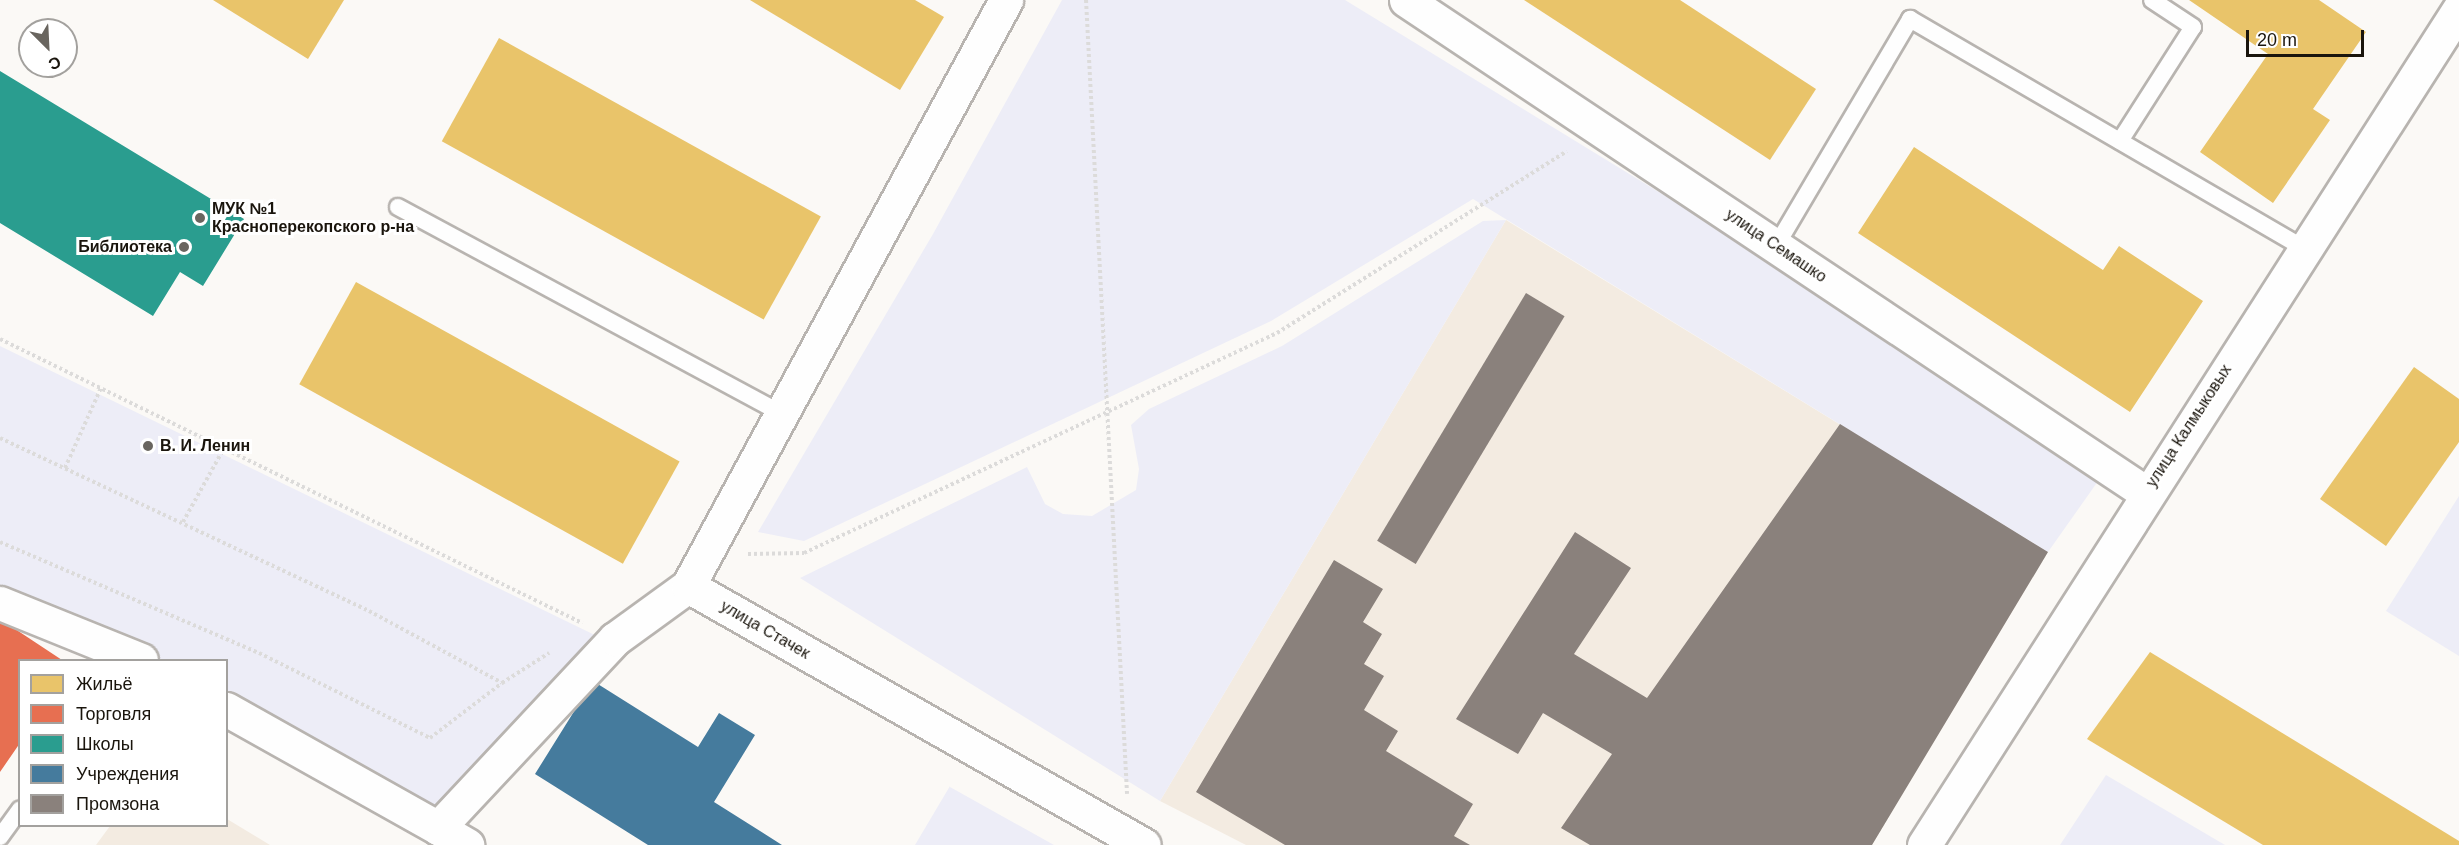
<!DOCTYPE html>
<html>
<head>
<meta charset="utf-8">
<style>
  body { margin:0 }
  #map { position:relative; width:2459px; height:845px; overflow:hidden; background:#fbf9f6; font-family:Arial,sans-serif }
  div>[style] { position:absolute }
  [style*='--x'] { left:calc(var(--x)*1px); top:calc(var(--y)*1px); width:calc(var(--w)*1px); rotate:calc(var(--a)*1deg) }
  .built>* { inset:0; background:#f3ebe1 }
  .green>* { inset:0; background:#ededf7 }
  .homes>* { inset:0; background:#e9c46a; transform-origin:0 0 }
  .shops>* { inset:0; background:#e76f51 }
  .schools>* { inset:0; background:#2a9d8f }
  .public>* { inset:0; background:#457b9d }
  .industry>* { inset:0; background:#8a817c; transform-origin:0 0 }
  .path>* { height:4px; margin-top:-2px; transform-origin:0; background:repeating-linear-gradient(90deg,#dcdbda 0 3px,transparent 0 6px) }
  .roads { filter:drop-shadow(2px 0 #b8b4b0) drop-shadow(-2px 0 #b8b4b0) drop-shadow(0 2px #b8b4b0) drop-shadow(0 -2px #b8b4b0) }
  .lane>* { height:16px; margin:-8px; padding:0 8px; transform-origin:8px; border-radius:8px; background:#fefefe }
  .street>* { height:33px; margin:-16.5px; padding:0 16.5px; transform-origin:16.5px; border-radius:16.5px; background:#fefefe }
  .secondary>* { height:33px; margin:-16.5px; padding:0 16.5px; transform-origin:16.5px; border-radius:16.5px; background:#fefefe }
  .dots>* { width:16px; height:16px; translate:-50% -50%; box-sizing:border-box; border:3px solid #fff; border-radius:50% }
  span { translate:-50% -50%; white-space:nowrap; text-align:center; line-height:1.15; -webkit-text-stroke:6px #fff; paint-order:stroke }
  .poi-label { font-size:16px; color:#1a150d; font-weight:700 }
  .left { translate:0 -50%; text-align:left }
  .right { translate:-100% -50%; text-align:right }
  .street-label { font-size:16px; color:#1a150d }
  .legend { position:absolute; left:18px; top:659px; width:210px; height:168px; box-sizing:border-box; background:#fff; border:2px solid #a3a19e; margin:0; padding:8px 10px; list-style:none; font-size:18px; color:#1a150d }
  .legend li { display:flex; align-items:center; gap:12px; height:30px }
  .legend b { width:30px; border:2px solid #a3a19e }
  .north { position:absolute; left:18px; top:18px; width:60px; height:60px; box-sizing:border-box; background:#fff; border:2px solid #a3a19e; border-radius:50%; rotate:156deg; font-size:16px; font-weight:700; line-height:24px; text-align:center; color:#1a150d }
  .north::after { content:''; display:block; margin:auto; width:21px; height:27px; background:#69655f; clip-path:polygon(50% 0,100% 100%,50% 72%,0 100%) }
  .scale { position:absolute; left:2246px; top:30px; width:118px; height:27px; box-sizing:border-box; border:3px solid #1a150d; border-top:0; padding-left:8px; font-size:18px; line-height:21px; white-space:nowrap; color:#1a150d; -webkit-text-stroke:4px #fff; paint-order:stroke }
</style>
</head>
<body>
<div id="map">
  <div class="built">
    <div style="clip-path:polygon(1506px 220px,2048px 552px,1872px 845px,1246px 845px,1160px 801px)"></div>
    <div style="clip-path:polygon(227px 819px,270px 845px,96px 845px,110px 826px,226px 826px)"></div>
  </div>
  <div class="green">
    <div style="clip-path:polygon(1062px 0,1345px 0,2108px 467px,2048px 552px,1473px 199px,1271px 321px,804px 541px,758px 532px,933px 234px)"></div>
    <div style="clip-path:polygon(1506px 220px,1160px 801px,800px 578px,1027px 467px,1045px 504px,1063px 514px,1092px 516px,1136px 490px,1139px 469px,1131px 425px,1149px 409px,1282px 346px,1483px 221px)"></div>
    <div style="clip-path:polygon(0 346px,605px 640px,437px 820px,227px 704px,226px 660px,148px 660px,0 598px)"></div>
    <div style="clip-path:polygon(2459px 496px,2459px 656px,2386px 611px)"></div>
    <div style="clip-path:polygon(2106px 775px,2225px 845px,2060px 845px)"></div>
    <div style="clip-path:polygon(950px 786px,950px 787px,1054px 845px,915px 845px)"></div>
  </div>
  <div class="homes">
    <div style="clip-path:polygon(213px 0,344px 0,308px 59px)"></div>
    <div style="clip-path:polygon(750px 0,915px 0,944px 17px,900px 90px)"></div>
    <div style="clip-path:polygon(1524px 0,1680px 0,1816px 89px,1770px 160px)"></div>
    <div style="clip-path:polygon(2189px 0,2319px 0,2366px 32px,2313px 109px,2330px 120px,2273px 203px,2200px 152px,2268px 54px)"></div>
    <div style="left:499px;top:38px;width:368px;height:118px;rotate:29deg"></div>
    <div style="clip-path:polygon(1914px 147px,2103px 270px,2119px 246px,2203px 301px,2130px 412px,1858px 233px)"></div>
    <div style="left:356px;top:282px;width:370px;height:117px;rotate:29deg"></div>
    <div style="clip-path:polygon(2414px 367px,2459px 399px,2459px 442px,2386px 546px,2320px 499px)"></div>
    <div style="clip-path:polygon(2150px 652px,2459px 841px,2459px 845px,2263px 845px,2087px 739px)"></div>
  </div>
  <div class="shops">
    <div style="clip-path:polygon(0 619px,62px 660px,20px 660px,20px 743px,0 772px)"></div>
  </div>
  <div class="schools">
    <div style="clip-path:polygon(0 71px,244px 219px,203px 286px,180px 272px,153px 316px,0 223px)"></div>
  </div>
  <div class="public">
    <div style="clip-path:polygon(593px 681px,698px 747px,719px 713px,755px 735px,714px 802px,782px 845px,648px 845px,535px 774px)"></div>
  </div>
  <div class="industry">
    <div style="left:1526px;top:293px;width:45px;height:289px;rotate:31deg"></div>
    <div style="clip-path:polygon(1840px 424px,2048px 552px,1872px 845px,1590px 845px,1561px 828px,1612px 754px,1543px 713px,1518px 754px,1456px 719px,1575px 532px,1631px 568px,1574px 654px,1647px 698px)"></div>
    <div style="clip-path:polygon(1334px 560px,1383px 589px,1363px 622px,1382px 634px,1364px 664px,1384px 676px,1364px 710px,1398px 731px,1386px 751px,1473px 804px,1454px 836px,1470px 845px,1285px 845px,1196px 792px)"></div>
  </div>
  <div class="path">
    <div style="--x:1086;--y:0;--w:795;--a:87.04"></div>
    <div style="--x:0;--y:339;--w:648;--a:26.01"></div>
    <div style="--x:0;--y:438;--w:408;--a:25.1"></div>
    <div style="--x:369;--y:611;--w:151;--a:28.4"></div>
    <div style="--x:502;--y:683;--w:56;--a:-32.6"></div>
    <div style="--x:65;--y:468;--w:88;--a:-65.8"></div>
    <div style="--x:183;--y:522;--w:85;--a:-61"></div>
    <div style="--x:0;--y:542;--w:282;--a:23.2"></div>
    <div style="--x:259;--y:653;--w:191;--a:26.4"></div>
    <div style="--x:430;--y:738;--w:91;--a:-37.4"></div>
    <div style="--x:748;--y:554;--w:56;--a:-1"></div>
    <div style="--x:804;--y:553;--w:522;--a:-24.94"></div>
    <div style="--x:1277;--y:333;--w:342;--a:-32.1"></div>
  </div>
  <div class="roads">
    <div class="lane">
      <div style="--x:2120;--y:141;--w:135;--a:-57.4"></div>
      <div style="--x:2193;--y:27;--w:49;--a:-146.6"></div>
      <div style="--x:398;--y:207;--w:435;--a:28.3"></div>
      <div style="--x:1776;--y:246;--w:264;--a:-59.4"></div>
      <div style="--x:1910;--y:19;--w:456;--a:30.2"></div>
      <div style="--x:0;--y:837;--w:34;--a:-54"></div>
    </div>
    <div class="street">
      <div style="--x:1406;--y:0;--w:889;--a:33.67"></div>
      <div style="--x:688;--y:586;--w:667;--a:-61.51"></div>
      <div style="--x:438;--y:828;--w:34;--a:30"></div>
    </div>
    <div class="secondary">
      <div style="--x:0;--y:603;--w:152;--a:22"></div>
      <div style="--x:226;--y:709;--w:243;--a:29.3"></div>
      <div style="--x:438;--y:828;--w:259;--a:-46.9"></div>
      <div style="--x:615;--y:639;--w:90;--a:-36"></div>
      <div style="--x:688;--y:586;--w:524;--a:29.6"></div>
      <div style="--x:1924;--y:845;--w:993;--a:-57.38"></div>
    </div>
  </div>
  <div class="dots">
    <div style="left:200px;top:218px;background:#69655f"></div>
    <div style="left:184px;top:247px;background:#69655f"></div>
    <div style="left:148px;top:446px;background:#69655f"></div>
  </div>
  <div class="poi-label">
    <span class="left" style="left:212px;top:218px">МУК №1<br>Красноперекопского р-на</span>
    <span class="right" style="left:172px;top:247px">Библиотека</span>
    <span class="left" style="left:160px;top:446px">В. И. Ленин</span>
  </div>
  <div class="street-label">
    <span style="left:1776px;top:246px;rotate:34deg">улица Семашко</span>
    <span style="left:2189px;top:426px;rotate:-57deg">улица Калмыковых</span>
    <span style="left:765px;top:630px;rotate:30deg">улица Стачек</span>
  </div>
  <ul class="legend">
  <li><b style="height:16px;background:#e9c46a"></b>Жильё</li>
  <li><b style="height:16px;background:#e76f51"></b>Торговля</li>
  <li><b style="height:16px;background:#2a9d8f"></b>Школы</li>
  <li><b style="height:16px;background:#457b9d"></b>Учреждения</li>
  <li><b style="height:16px;background:#8a817c"></b>Промзона</li>
  </ul>
  <div class="north">С</div>
  <div class="scale">20 m</div>
</div>
</body>
</html>
